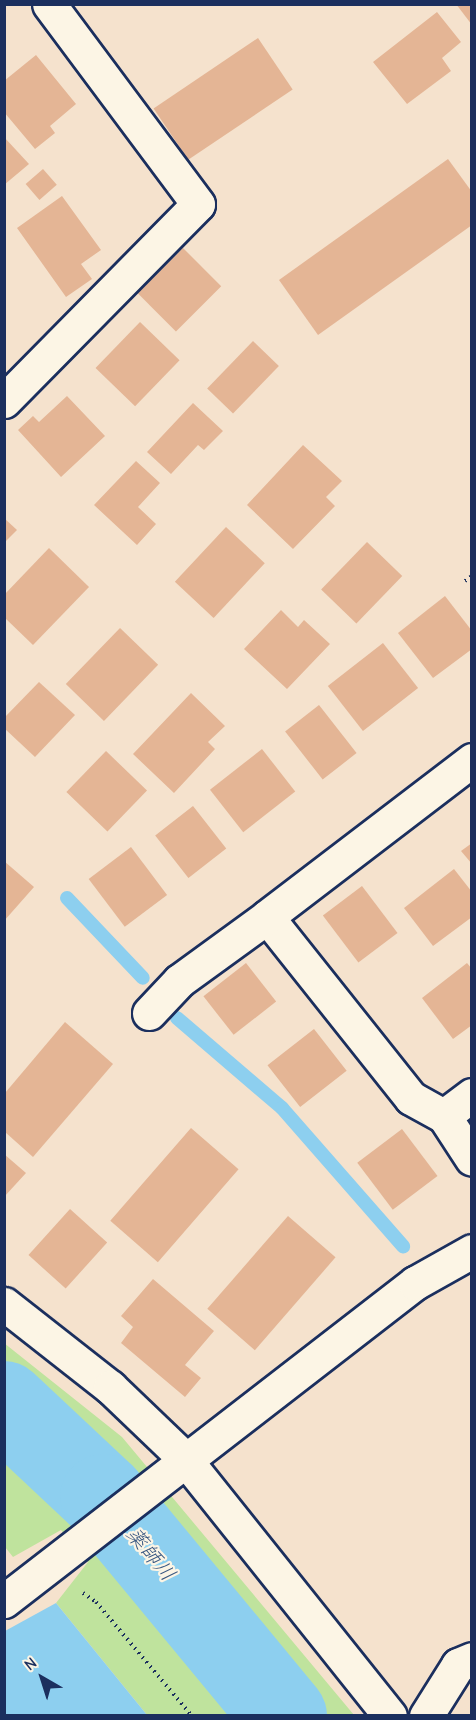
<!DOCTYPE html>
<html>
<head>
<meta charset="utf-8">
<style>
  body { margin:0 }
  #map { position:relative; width:476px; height:1720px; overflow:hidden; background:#f5e2cd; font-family:"Comic Neue","Klee One",sans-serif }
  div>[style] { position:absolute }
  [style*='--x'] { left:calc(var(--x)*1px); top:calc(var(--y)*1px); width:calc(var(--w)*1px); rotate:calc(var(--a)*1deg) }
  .green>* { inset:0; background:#bfe39d }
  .water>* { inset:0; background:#8dcfef }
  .stream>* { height:14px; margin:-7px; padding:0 7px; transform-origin:7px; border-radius:7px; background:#8dcfef }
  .river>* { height:86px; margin:-43px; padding:0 43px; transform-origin:43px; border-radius:43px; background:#8dcfef }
  .building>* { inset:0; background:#e4b595; transform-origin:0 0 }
  .path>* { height:4px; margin-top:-2px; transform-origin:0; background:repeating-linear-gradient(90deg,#1b2f5e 0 1.5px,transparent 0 6px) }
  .roads { filter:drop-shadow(2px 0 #1b2f5e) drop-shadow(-2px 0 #1b2f5e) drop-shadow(0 2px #1b2f5e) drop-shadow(0 -2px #1b2f5e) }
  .street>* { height:33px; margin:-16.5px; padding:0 16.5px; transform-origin:16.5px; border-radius:16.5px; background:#fcf5e5 }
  span { translate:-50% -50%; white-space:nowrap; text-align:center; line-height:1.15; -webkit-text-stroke:4.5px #fcf5e5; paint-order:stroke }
  .water-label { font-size:21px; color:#385782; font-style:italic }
  .frame { position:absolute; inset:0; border:6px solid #1b2f5e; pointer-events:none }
  .north { position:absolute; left:12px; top:1648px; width:60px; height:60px; -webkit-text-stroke:4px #fcf5e5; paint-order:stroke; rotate:321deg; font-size:16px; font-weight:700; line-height:24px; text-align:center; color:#1b2f5e }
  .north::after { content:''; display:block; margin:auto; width:21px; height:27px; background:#1b2f5e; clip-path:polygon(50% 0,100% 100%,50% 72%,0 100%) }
</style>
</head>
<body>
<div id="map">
  <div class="green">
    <div style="clip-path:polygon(4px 1343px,122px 1437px,354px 1715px,311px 1715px,78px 1428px,5px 1371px)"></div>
    <div style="clip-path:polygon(4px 1440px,62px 1484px,248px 1715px,147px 1715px,56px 1603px,88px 1562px,61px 1530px,13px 1557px,5px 1547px)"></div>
  </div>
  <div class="water">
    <div style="clip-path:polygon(56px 1603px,147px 1715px,5px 1715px,5px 1631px)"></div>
  </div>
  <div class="stream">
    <div style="--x:67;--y:898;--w:110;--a:46.5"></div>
    <div style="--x:177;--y:1018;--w:138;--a:40.6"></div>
    <div style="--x:282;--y:1108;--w:184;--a:48.8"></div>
  </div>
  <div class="river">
    <div style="--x:4;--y:1404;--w:136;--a:43.2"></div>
    <div style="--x:103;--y:1497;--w:284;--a:50.4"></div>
  </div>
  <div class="building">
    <div style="clip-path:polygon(456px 4px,472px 4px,472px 25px)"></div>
    <div style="clip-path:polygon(437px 12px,461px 42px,442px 58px,451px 71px,407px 104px,373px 62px)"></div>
    <div style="left:258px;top:38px;width:62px;height:126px;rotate:56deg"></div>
    <div style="clip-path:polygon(36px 55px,76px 104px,50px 126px,55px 133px,35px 149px,4px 112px,4px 81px)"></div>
    <div style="clip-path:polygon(4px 137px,29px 164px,4px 185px)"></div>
    <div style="clip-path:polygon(448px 159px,472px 192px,472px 225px,318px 335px,279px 280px)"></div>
    <div style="left:43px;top:169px;width:21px;height:23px;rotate:49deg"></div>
    <div style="clip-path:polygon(62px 196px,101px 250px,81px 264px,92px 279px,66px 297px,17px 228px)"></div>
    <div style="left:183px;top:248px;width:54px;height:64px;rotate:45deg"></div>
    <div style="left:140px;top:322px;width:55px;height:64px;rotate:44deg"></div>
    <div style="left:253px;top:341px;width:36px;height:66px;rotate:44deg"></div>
    <div style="clip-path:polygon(67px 396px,105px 436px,61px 477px,18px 430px,33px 416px,39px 422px)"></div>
    <div style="clip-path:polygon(193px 403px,223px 431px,204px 450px,198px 445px,171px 474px,147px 452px)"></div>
    <div style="clip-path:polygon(303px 445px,342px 481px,326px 497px,335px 506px,293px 549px,247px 505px)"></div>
    <div style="clip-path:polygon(136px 461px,160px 483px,138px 507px,156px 524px,137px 545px,94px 505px)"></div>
    <div style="clip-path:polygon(4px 518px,17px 530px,4px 543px)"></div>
    <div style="left:226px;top:527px;width:53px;height:75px;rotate:43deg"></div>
    <div style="left:367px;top:542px;width:49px;height:66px;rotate:44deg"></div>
    <div style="clip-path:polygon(49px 548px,89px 587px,33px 645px,4px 617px,4px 595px)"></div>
    <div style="clip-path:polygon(445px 596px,472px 631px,472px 649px,433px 678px,398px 633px)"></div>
    <div style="clip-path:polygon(281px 610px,298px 627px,304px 620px,330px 644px,287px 689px,244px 649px)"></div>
    <div style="left:120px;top:628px;width:53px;height:78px;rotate:44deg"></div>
    <div style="left:383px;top:643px;width:57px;height:70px;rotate:52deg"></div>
    <div style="clip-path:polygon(39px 682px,75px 715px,35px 757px,4px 728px,4px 718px)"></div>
    <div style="clip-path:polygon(191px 693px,225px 726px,208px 742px,215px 749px,174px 793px,133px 754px)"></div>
    <div style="left:319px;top:705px;width:61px;height:43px;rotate:52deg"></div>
    <div style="left:262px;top:749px;width:54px;height:66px;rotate:52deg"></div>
    <div style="left:106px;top:751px;width:57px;height:57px;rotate:44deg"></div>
    <div style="left:193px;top:806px;width:54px;height:48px;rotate:52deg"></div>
    <div style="clip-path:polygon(472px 843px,472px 864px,461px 851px)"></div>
    <div style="left:131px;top:847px;width:60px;height:53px;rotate:53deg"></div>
    <div style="clip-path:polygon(4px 861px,34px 887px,4px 921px)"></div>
    <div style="clip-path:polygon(454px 869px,472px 892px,472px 917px,433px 946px,404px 908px)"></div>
    <div style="left:362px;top:886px;width:59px;height:49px;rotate:53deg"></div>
    <div style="left:246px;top:963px;width:49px;height:54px;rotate:52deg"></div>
    <div style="clip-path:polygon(467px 963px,472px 969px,472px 1025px,453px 1039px,422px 998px)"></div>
    <div style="clip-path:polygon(65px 1022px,113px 1064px,33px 1157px,5px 1132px,5px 1093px)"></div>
    <div style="left:314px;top:1029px;width:53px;height:59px;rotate:52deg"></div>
    <div style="left:191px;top:1128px;width:63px;height:123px;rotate:41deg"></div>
    <div style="left:402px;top:1129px;width:59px;height:56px;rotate:53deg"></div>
    <div style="clip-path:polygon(4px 1154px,26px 1173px,4px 1197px)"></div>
    <div style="left:70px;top:1209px;width:50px;height:62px;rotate:42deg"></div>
    <div style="left:288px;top:1216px;width:63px;height:123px;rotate:41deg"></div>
    <div style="clip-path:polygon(153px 1279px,214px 1331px,185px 1365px,201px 1378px,185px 1397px,121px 1343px,133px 1327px,121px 1316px)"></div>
  </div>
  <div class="path">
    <div style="--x:465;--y:581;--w:9;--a:-36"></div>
    <div style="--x:83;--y:1593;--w:16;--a:35"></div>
    <div style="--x:96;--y:1602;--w:149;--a:49.9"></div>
  </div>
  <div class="roads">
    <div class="street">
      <div style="--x:4;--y:401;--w:276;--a:-45.4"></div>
      <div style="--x:198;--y:204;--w:249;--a:-126.7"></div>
      <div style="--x:472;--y:760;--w:258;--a:142.6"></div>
      <div style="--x:267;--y:917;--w:231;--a:51.5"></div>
      <div style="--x:411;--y:1098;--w:38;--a:29"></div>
      <div style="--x:444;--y:1116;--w:51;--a:56.9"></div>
      <div style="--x:149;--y:1013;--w:44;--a:-46.8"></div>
      <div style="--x:179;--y:981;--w:109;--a:-36"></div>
      <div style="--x:444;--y:1116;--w:35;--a:-37"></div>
      <div style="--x:4;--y:1304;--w:135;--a:38.1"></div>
      <div style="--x:110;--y:1387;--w:103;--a:43.8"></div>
      <div style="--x:184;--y:1458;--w:330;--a:51.4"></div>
      <div style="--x:4;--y:1601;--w:520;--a:-37.73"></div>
      <div style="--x:415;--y:1283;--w:65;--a:-29.3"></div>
      <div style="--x:426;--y:1716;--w:60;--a:-57.9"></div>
      <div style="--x:458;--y:1665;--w:15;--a:-23"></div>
    </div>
  </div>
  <div class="water-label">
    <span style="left:151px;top:1554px;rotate:50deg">薬師川</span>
  </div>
  <div class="frame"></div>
  <div class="north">N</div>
</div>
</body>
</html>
